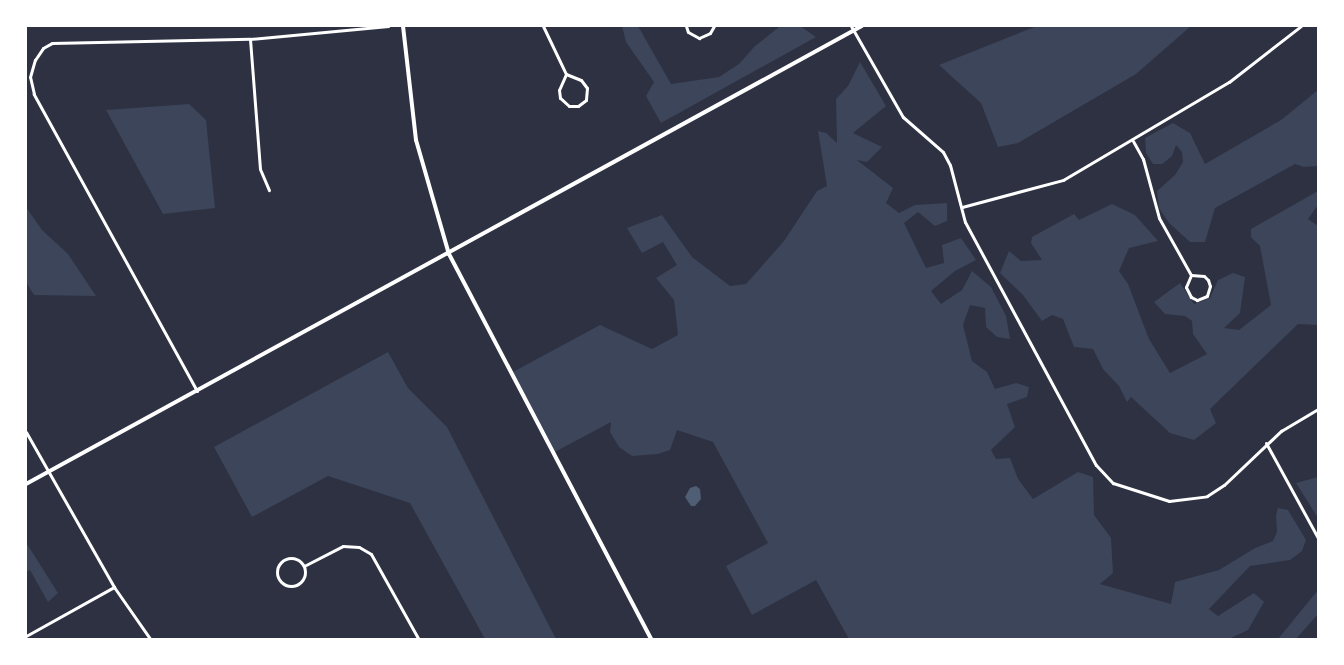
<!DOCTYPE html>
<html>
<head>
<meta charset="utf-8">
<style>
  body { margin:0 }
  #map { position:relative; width:1344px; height:665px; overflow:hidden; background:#2d3142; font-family:"Work Sans",sans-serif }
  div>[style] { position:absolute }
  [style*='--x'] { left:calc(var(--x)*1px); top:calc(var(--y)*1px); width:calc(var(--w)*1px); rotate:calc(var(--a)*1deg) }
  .green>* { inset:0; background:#3c4559 }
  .water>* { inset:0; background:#4f5d75 }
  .minor>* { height:3px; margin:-1.5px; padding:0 1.5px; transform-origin:1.5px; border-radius:1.5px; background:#fff }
  .minor>.ring { margin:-1.5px; padding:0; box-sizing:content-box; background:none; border:3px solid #fff; border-radius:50% }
  .tertiary>* { height:4px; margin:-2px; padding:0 2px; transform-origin:2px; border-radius:2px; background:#fff }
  span { translate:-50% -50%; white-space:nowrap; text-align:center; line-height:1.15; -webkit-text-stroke:6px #fff; paint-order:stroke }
  .frame { position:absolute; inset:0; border:27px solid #fff; pointer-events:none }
</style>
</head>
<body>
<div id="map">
  <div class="green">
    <div style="clip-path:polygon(622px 26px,638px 26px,671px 84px,719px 77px,739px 64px,754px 47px,779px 27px,778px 26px,800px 26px,816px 37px,661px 123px,646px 96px,654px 82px,626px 42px)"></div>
    <div style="clip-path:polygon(1037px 26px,1191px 26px,1136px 74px,1018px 143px,998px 147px,981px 103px,939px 65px)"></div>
    <div style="clip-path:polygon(860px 62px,886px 106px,853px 133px,882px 147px,867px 162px,857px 160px,893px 188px,886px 203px,899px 213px,915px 205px,947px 203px,947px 221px,935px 226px,918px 212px,904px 223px,926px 268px,944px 263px,942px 245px,961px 238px,976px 260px,955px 271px,931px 291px,941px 304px,962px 290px,972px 271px,991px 287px,1006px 316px,1010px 339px,997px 337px,986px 327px,985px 308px,970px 305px,963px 325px,972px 361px,987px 372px,995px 389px,1016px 383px,1029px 387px,1027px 397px,1007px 404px,1015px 427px,991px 450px,996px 459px,1010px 458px,1018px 479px,1033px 499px,1078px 472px,1093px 477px,1094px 515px,1111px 538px,1113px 573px,1100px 584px,1171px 604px,1175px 582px,1219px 570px,1255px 548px,1273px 541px,1277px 532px,1276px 515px,1278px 508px,1288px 510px,1306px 540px,1302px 551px,1290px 560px,1250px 566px,1209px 609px,1218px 616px,1254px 593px,1264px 602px,1248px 630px,1229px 639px,849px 639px,816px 580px,752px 615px,726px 566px,768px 543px,713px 442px,677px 430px,670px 450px,658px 454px,632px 456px,619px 447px,610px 432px,611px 422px,553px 453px,511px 373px,600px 325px,652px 349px,678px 335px,674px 300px,656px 278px,677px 265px,663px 242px,642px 253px,627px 228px,662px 215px,692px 257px,730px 286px,746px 284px,784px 241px,817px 191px,827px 186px,818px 131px,826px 133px,837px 143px,836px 99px,848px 86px)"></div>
    <div style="clip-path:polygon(1318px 90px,1318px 166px,1304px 167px,1295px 164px,1215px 208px,1205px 242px,1190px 242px,1169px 223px,1159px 208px,1157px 191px,1175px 175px,1183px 162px,1182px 152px,1176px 145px,1172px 156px,1162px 164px,1153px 164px,1146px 153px,1145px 138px,1173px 123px,1190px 133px,1205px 164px,1281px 120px)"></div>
    <div style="clip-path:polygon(189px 104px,206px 120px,215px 208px,163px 214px,106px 110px)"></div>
    <div style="clip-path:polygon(1318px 191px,1318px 205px,1308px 219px,1318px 226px,1318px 325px,1298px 324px,1210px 409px,1216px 423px,1194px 440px,1170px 433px,1131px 397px,1127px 402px,1119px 386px,1103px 369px,1093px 349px,1074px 347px,1063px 319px,1052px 315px,1042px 321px,1023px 295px,1000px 273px,1009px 251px,1021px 261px,1042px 260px,1031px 243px,1032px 237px,1074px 214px,1079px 220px,1112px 204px,1135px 215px,1158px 241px,1129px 248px,1119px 271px,1128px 284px,1149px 339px,1170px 373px,1207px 354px,1193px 334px,1192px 321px,1185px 316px,1165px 314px,1154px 302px,1180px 283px,1194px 304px,1210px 298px,1218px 280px,1233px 273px,1245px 277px,1240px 313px,1224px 328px,1239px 330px,1271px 305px,1260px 246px,1251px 237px,1251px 229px)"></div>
    <div style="clip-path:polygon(26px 207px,42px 230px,68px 254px,96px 296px,34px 295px,26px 282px)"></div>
    <div style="clip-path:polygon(388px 352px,408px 388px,447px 427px,556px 639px,485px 639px,410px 503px,328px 476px,252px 517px,214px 447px)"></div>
    <div style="clip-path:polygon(1318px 477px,1318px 518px,1296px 483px)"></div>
    <div style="clip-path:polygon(27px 544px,58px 593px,48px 602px,30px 570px,26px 572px)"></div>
    <div style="clip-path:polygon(1318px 590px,1318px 614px,1296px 639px,1278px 639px)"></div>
  </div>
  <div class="water">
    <div style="clip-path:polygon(696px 486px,700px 489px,701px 499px,695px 506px,691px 506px,685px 497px,690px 488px)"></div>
  </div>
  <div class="minor">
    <div style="--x:543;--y:26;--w:53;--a:64.4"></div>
    <div style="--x:566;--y:74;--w:16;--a:22"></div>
    <div style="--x:581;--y:80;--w:10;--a:53"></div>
    <div style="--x:587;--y:88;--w:12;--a:95"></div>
    <div style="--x:586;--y:100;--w:10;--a:143"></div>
    <div style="--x:578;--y:106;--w:9;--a:180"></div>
    <div style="--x:569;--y:106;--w:12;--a:-138"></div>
    <div style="--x:560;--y:98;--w:8;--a:-97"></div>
    <div style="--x:559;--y:90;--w:17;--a:-66"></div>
    <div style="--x:686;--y:26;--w:6;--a:72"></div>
    <div style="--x:688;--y:32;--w:13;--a:29"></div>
    <div style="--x:699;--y:38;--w:12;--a:-24"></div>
    <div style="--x:710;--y:33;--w:8;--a:-60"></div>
    <div style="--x:851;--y:26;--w:105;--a:60.3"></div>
    <div style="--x:903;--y:117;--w:53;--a:41.2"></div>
    <div style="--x:943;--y:152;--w:15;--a:62"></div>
    <div style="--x:950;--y:165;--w:59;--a:75.3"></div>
    <div style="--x:965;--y:222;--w:276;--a:61.7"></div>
    <div style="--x:1096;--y:465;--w:25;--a:47"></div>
    <div style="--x:1113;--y:483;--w:59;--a:17.8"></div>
    <div style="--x:1169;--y:501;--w:38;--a:-7"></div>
    <div style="--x:1207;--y:496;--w:20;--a:-33"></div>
    <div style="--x:1224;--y:485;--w:79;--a:-43.5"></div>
    <div style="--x:1281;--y:431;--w:43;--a:-30.7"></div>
    <div style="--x:250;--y:39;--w:130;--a:85.6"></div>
    <div style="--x:260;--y:169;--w:23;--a:67"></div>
    <div style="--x:1133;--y:141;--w:21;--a:61"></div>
    <div style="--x:1143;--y:159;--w:61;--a:74.8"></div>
    <div style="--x:1159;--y:218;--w:65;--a:60.7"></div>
    <div style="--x:1191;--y:275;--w:13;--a:4"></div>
    <div style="--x:1204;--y:276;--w:6;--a:45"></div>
    <div style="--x:1208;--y:280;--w:6;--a:72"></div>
    <div style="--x:1210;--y:286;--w:10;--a:107"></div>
    <div style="--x:1207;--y:296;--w:11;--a:158"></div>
    <div style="--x:1197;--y:300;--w:7;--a:-153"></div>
    <div style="--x:1191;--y:297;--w:11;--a:-117"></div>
    <div style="--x:1186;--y:287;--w:13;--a:-67"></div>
    <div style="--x:962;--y:207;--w:105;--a:-15"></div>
    <div style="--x:1063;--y:180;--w:193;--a:-30.6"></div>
    <div style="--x:1229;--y:82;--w:91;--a:-37.9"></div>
    <div style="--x:197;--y:391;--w:339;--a:-118.8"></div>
    <div style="--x:34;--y:94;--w:17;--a:-103"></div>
    <div style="--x:30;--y:77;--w:18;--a:-74"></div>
    <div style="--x:35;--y:60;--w:14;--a:-56"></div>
    <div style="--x:43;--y:48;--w:10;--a:-29"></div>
    <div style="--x:52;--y:43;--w:198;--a:-1.2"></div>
    <div style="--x:250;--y:39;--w:139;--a:-5.4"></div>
    <div style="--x:26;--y:432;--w:178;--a:60.4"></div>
    <div style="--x:114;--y:587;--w:65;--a:55.1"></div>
    <div style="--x:1266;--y:443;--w:108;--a:61.3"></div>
    <div class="ring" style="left:277px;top:558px;width:25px;height:25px"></div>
    <div style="--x:304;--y:566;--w:44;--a:-27.1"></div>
    <div style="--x:343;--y:546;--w:16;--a:4"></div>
    <div style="--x:359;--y:547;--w:14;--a:30"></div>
    <div style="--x:371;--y:554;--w:98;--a:60.8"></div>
    <div style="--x:26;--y:636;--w:101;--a:-29.1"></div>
  </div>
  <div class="tertiary">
    <div style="--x:403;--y:26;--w:115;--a:83.5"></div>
    <div style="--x:416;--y:140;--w:119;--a:73.9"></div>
    <div style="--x:449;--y:254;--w:436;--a:62.3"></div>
    <div style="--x:26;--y:484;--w:953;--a:-28.72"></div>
  </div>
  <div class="frame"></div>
</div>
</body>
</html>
